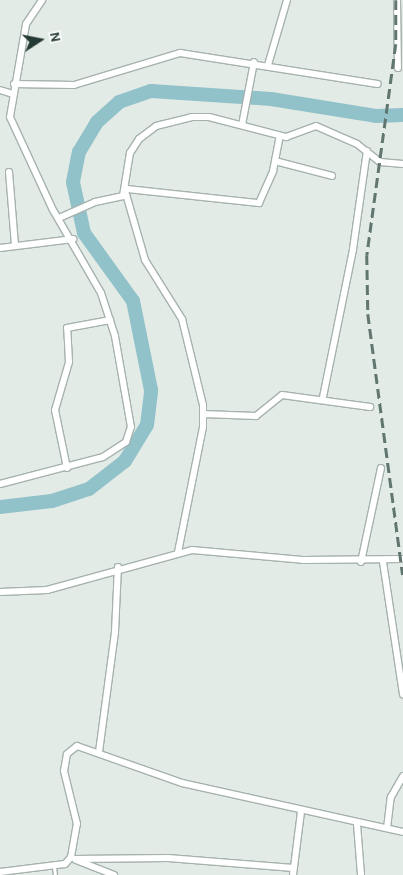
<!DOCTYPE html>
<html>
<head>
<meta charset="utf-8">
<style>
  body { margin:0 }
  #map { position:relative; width:403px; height:875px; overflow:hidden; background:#e3ebe7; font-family:Karla,sans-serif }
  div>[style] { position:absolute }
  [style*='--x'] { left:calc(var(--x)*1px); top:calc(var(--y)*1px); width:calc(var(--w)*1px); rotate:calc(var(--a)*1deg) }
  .river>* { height:14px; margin:-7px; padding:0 7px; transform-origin:7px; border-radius:7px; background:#92c2c9 }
  .roads { filter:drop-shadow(1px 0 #a6b2ae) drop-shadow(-1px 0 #a6b2ae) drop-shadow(0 1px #a6b2ae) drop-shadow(0 -1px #a6b2ae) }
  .lane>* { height:3px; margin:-1.5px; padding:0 1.5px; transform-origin:1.5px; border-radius:1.5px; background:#fff }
  .street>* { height:6px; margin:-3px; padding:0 3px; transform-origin:3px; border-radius:3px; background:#fff }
  .rail>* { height:2.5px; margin-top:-1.25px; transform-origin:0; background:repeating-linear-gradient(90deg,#60766f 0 10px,transparent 0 15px) }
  span { translate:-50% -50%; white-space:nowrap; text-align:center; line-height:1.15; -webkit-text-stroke:4px #f3f8f5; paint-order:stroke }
  .north { position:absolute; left:15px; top:15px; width:50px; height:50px; -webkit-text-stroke:4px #f3f8f5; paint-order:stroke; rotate:79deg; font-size:14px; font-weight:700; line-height:20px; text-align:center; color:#253a34 }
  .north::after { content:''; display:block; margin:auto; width:18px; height:22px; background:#253a34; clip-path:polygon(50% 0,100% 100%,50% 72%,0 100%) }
</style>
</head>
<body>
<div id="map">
  <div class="river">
    <div style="--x:0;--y:507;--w:52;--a:-6.6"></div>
    <div style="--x:52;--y:501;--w:39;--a:-18"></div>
    <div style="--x:89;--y:489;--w:46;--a:-37.9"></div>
    <div style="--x:125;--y:461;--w:42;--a:-58.6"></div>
    <div style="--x:147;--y:425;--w:35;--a:-83"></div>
    <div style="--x:151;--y:390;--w:91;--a:-101.4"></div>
    <div style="--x:133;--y:301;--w:84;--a:-125.8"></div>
    <div style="--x:84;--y:233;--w:52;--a:-102.2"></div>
    <div style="--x:73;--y:182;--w:31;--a:-79"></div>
    <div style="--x:79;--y:152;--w:35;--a:-59"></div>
    <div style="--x:97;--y:122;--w:30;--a:-42"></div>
    <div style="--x:119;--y:102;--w:34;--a:-19"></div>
    <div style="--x:151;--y:91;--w:120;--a:3.8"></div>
    <div style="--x:271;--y:99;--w:106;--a:9.2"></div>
    <div style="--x:376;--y:116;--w:27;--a:-2"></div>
  </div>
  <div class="roads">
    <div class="lane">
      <div style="--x:54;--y:866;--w:9;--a:84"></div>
    </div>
    <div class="street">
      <div style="--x:397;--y:0;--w:68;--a:89.2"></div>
      <div style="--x:268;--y:65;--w:68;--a:-73.7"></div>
      <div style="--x:14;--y:84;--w:60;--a:1"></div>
      <div style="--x:74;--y:85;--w:111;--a:-16.8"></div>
      <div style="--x:180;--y:53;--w:200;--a:8.9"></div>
      <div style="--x:0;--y:90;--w:14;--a:17"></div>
      <div style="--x:242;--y:125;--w:64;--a:-79.2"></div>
      <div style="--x:275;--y:161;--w:59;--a:14.7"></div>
      <div style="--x:9;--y:172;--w:73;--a:85.3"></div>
      <div style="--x:127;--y:189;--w:133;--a:6.1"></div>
      <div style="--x:259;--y:203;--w:35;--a:-66"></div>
      <div style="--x:273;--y:171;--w:36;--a:-79"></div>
      <div style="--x:126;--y:194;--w:69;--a:73.9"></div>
      <div style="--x:145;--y:260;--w:70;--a:57.9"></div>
      <div style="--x:182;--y:319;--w:89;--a:76.3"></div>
      <div style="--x:203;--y:405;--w:22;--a:90"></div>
      <div style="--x:203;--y:427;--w:127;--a:101.3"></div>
      <div style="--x:59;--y:218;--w:39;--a:-24"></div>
      <div style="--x:95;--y:202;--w:29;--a:-12"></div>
      <div style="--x:123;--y:196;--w:44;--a:-80.8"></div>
      <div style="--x:130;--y:153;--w:17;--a:-57"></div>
      <div style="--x:139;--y:139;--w:21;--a:-37"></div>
      <div style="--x:156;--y:126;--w:36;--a:-14"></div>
      <div style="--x:191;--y:117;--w:18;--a:0"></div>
      <div style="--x:209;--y:117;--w:80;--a:14.6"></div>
      <div style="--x:286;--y:137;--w:32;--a:-20"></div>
      <div style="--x:316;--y:126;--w:45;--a:23.7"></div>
      <div style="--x:357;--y:144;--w:29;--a:38"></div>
      <div style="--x:380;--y:162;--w:23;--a:5"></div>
      <div style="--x:0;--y:248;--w:74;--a:-7"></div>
      <div style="--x:323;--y:397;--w:151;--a:-78.5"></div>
      <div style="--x:353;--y:249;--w:99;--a:-81.9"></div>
      <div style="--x:203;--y:414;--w:53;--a:2.2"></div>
      <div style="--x:256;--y:416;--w:33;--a:-39"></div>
      <div style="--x:282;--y:395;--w:89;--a:7.8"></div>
      <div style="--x:67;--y:468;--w:59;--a:-101.7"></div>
      <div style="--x:55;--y:410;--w:50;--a:-73.7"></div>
      <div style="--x:69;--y:362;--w:34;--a:-93"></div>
      <div style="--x:67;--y:328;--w:44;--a:-10.5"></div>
      <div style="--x:0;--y:484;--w:106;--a:-14.7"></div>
      <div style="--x:103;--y:457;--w:27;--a:-33"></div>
      <div style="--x:126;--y:442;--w:16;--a:-72"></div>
      <div style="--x:131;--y:427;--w:92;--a:-100"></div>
      <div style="--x:115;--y:336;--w:45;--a:-108"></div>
      <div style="--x:101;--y:293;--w:98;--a:-120"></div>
      <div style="--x:52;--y:208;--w:100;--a:-114.8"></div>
      <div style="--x:10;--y:117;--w:94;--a:-80.2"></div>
      <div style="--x:26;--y:24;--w:29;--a:-56"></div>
      <div style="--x:361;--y:562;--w:96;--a:-78"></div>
      <div style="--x:383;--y:562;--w:134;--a:81.4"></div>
      <div style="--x:0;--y:592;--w:47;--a:-2.4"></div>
      <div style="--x:47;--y:590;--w:150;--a:-15.4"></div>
      <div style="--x:192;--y:550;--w:111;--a:5.1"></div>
      <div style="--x:303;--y:560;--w:100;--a:-0.6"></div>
      <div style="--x:99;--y:752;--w:121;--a:-82.4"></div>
      <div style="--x:115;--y:632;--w:65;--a:-87.4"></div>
      <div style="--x:357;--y:824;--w:51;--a:85.5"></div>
      <div style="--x:387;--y:828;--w:31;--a:-83"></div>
      <div style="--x:391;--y:797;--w:24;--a:-60"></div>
      <div style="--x:75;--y:859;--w:93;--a:-0.6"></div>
      <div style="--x:168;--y:858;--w:126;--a:4.5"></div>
      <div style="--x:76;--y:860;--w:41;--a:21.5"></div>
      <div style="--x:0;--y:872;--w:65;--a:-7"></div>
      <div style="--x:65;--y:864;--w:9;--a:-49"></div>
      <div style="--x:71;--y:857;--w:34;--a:-80"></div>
      <div style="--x:77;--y:824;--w:55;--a:-103.8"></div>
      <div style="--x:64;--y:771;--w:17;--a:-80"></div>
      <div style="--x:67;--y:754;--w:13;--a:-39"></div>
      <div style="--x:77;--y:746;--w:111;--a:19.4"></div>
      <div style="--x:182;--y:783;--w:226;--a:12.5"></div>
      <div style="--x:293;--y:875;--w:64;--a:-82.8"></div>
    </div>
  </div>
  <div class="rail">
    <div style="--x:396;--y:0;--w:44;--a:90"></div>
    <div style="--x:396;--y:44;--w:213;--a:97.8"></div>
    <div style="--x:367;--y:255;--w:59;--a:89"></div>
    <div style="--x:368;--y:314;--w:263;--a:82.4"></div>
  </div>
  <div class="north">N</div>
</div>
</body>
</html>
